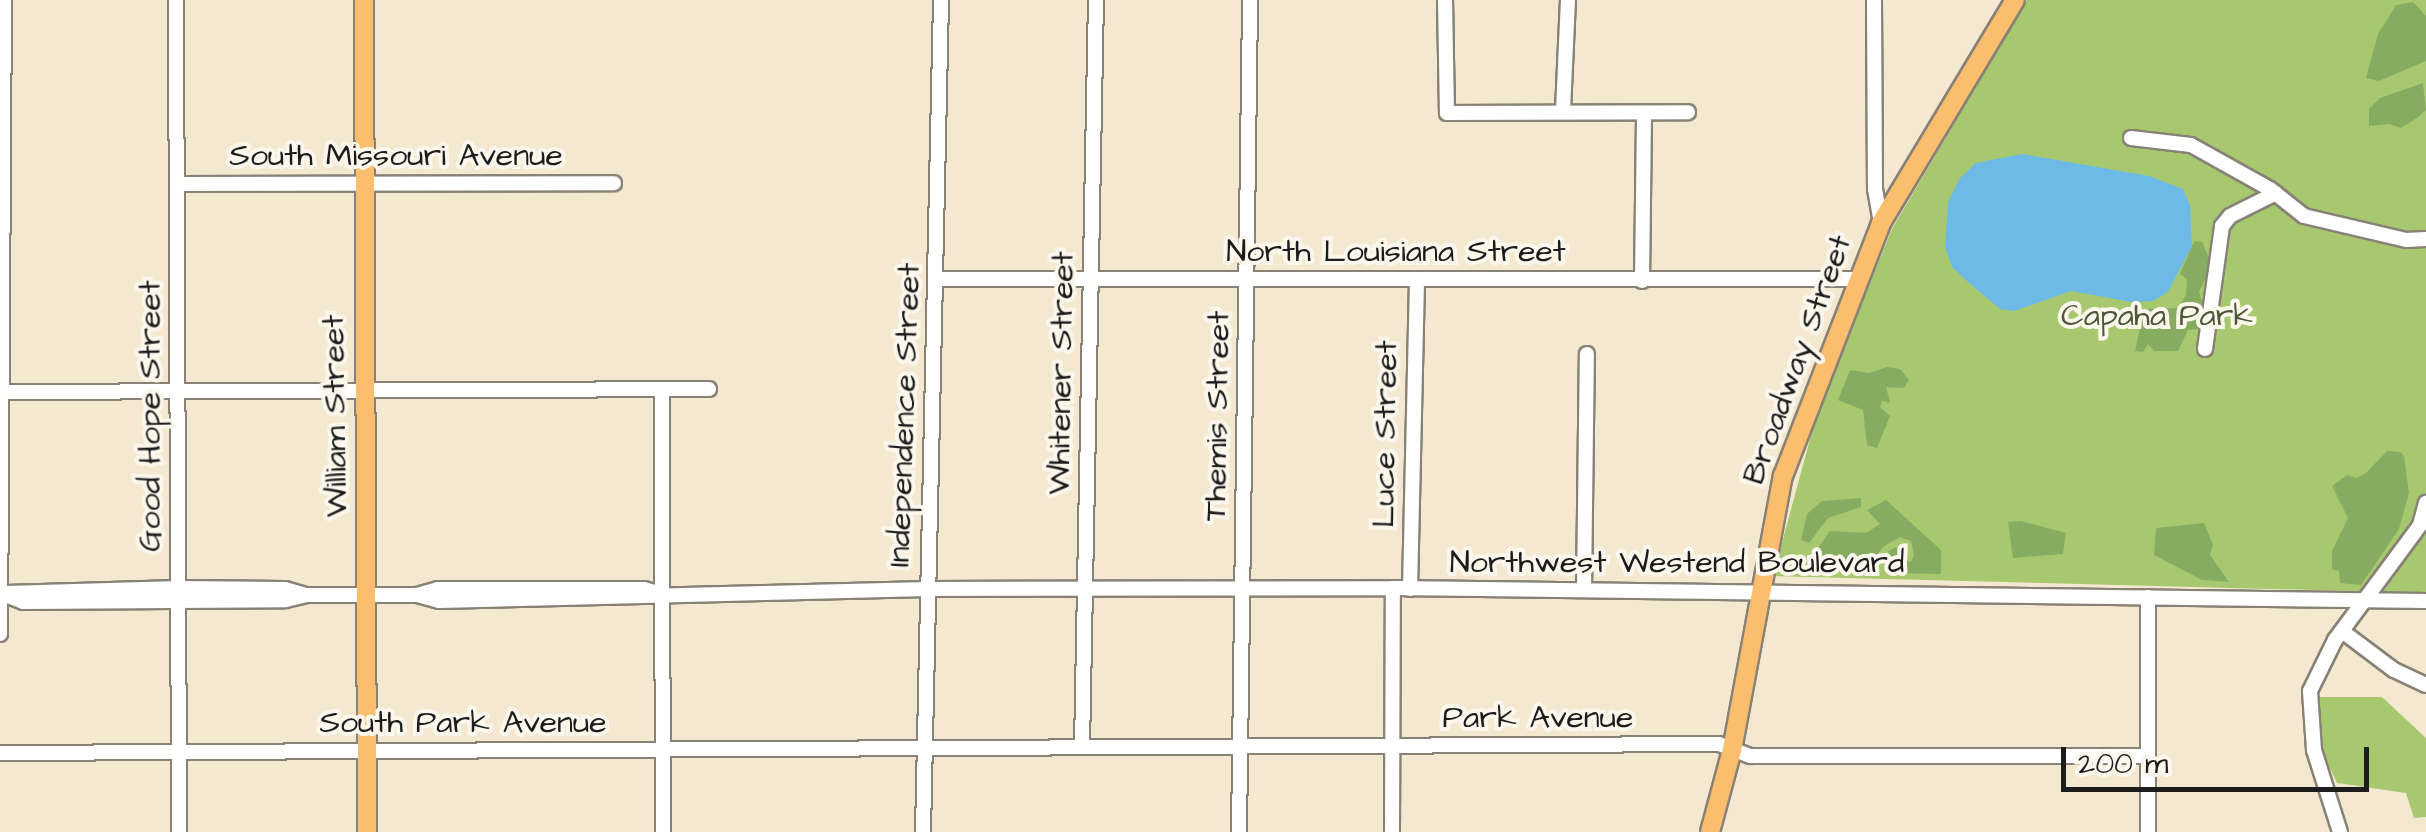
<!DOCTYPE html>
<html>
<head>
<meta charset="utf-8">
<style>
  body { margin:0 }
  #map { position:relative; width:2426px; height:832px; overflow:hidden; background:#f5e8d1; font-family:"Architects Daughter",sans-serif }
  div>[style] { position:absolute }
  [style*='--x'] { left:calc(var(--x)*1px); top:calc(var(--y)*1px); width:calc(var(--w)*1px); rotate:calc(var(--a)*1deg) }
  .green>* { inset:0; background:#a8c870 }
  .forest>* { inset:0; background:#86ac62 }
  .water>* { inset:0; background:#6dbae7 }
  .roads { filter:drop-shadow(2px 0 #888276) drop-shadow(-2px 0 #888276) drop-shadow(0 2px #888276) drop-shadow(0 -2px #888276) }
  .minor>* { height:14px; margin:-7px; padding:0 7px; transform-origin:7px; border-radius:7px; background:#fff }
  .major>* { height:18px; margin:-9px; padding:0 9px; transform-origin:9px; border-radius:9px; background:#fbbd6e }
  span { translate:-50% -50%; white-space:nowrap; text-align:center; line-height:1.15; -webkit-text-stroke:8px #fbf7ec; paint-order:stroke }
  .street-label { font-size:32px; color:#1c1c1c }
  .park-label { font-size:32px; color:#4d5839 }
  .scale { position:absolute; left:2061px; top:747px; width:308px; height:45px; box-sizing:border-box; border:5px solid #1c1c1c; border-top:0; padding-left:12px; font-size:30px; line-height:35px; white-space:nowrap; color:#1c1c1c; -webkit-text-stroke:8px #fbf7ec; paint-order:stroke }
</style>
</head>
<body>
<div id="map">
  <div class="green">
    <div style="clip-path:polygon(2027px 0,2426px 0,2426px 593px,1773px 576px,1816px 417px,1892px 229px)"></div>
    <div style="clip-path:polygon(2316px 697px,2382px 697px,2426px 738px,2426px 817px,2414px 818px,2406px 793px,2337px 783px,2319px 745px)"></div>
  </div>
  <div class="forest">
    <div style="clip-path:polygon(2413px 2px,2426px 16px,2426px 61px,2379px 81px,2366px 78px,2378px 34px,2396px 5px)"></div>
    <div style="clip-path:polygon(2423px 83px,2426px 110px,2417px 118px,2401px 128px,2389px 124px,2369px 126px,2369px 109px,2380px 98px)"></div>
    <div style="clip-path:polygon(2194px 241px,2202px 242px,2212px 265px,2199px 292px,2204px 307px,2201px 329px,2188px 330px,2178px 351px,2154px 351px,2148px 344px,2143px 352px,2135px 351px,2144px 309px,2178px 308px,2186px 295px,2187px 279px,2180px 274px)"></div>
    <div style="clip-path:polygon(1887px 367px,1900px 369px,1909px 380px,1904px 388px,1886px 387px,1890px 403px,1882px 401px,1880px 407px,1890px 416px,1877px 448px,1867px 445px,1863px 410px,1838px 400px,1850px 370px,1869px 373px)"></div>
    <div style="clip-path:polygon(2387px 451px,2401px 452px,2404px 457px,2409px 493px,2399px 529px,2361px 585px,2340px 583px,2339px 571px,2332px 569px,2332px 551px,2348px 518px,2332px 486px,2347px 475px,2357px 478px,2366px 473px)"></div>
    <div style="clip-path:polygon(1861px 498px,1861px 507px,1828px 518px,1809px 543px,1801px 540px,1807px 514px,1822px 501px)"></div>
    <div style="clip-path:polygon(1886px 500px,1941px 550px,1941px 574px,1890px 573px,1888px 551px,1896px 547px,1899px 559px,1911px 562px,1914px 555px,1911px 541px,1900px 537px,1883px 547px,1865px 571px,1810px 571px,1813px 555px,1830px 531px,1866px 533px,1880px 524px,1867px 510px)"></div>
    <div style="clip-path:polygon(2021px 521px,2066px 533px,2063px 554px,2013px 558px,2008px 522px)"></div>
    <div style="clip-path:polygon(2204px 523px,2213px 545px,2210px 555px,2229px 582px,2202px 580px,2154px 555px,2156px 528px)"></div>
  </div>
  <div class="water">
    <div style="clip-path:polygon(2022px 154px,2149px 176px,2183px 189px,2190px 205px,2192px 246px,2168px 292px,2153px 301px,2131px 302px,2071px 291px,2014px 311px,2000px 309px,1969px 283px,1952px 267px,1945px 247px,1948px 202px,1960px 178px,1976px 163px)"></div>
  </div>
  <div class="roads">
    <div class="minor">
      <div style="--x:176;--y:0;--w:832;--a:89.79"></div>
      <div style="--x:1445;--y:0;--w:113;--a:89"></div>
      <div style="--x:1447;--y:113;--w:241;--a:-0.2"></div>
      <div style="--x:1874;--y:0;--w:189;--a:89.7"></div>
      <div style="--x:1875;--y:189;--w:35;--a:80"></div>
      <div style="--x:1563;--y:110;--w:110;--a:-87.4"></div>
      <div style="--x:2131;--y:138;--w:60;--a:6.7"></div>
      <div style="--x:2191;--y:145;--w:90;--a:29.1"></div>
      <div style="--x:2270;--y:189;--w:43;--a:38.5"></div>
      <div style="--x:2304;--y:216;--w:105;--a:13.2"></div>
      <div style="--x:2406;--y:240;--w:20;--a:-3"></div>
      <div style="--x:178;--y:184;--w:436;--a:-0.1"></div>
      <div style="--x:937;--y:279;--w:919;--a:0"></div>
      <div style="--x:1642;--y:281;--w:168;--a:-89.3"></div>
      <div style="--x:2205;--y:349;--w:124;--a:-82.1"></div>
      <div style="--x:2222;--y:226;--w:13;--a:-51"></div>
      <div style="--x:2230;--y:216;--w:51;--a:-26.6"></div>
      <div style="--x:662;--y:389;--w:443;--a:89.9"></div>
      <div style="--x:2;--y:392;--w:707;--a:-0.24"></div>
      <div style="--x:1410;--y:589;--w:308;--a:-88.7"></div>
      <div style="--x:1584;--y:590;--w:236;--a:-89.3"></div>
      <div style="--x:0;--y:593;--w:25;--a:21"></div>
      <div style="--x:23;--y:602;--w:263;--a:-0.4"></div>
      <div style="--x:286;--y:600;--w:22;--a:-13"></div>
      <div style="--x:307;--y:595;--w:110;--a:0"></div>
      <div style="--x:417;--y:595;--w:22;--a:-16"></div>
      <div style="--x:438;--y:589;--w:206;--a:0"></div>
      <div style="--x:644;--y:589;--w:19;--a:16"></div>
      <div style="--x:6;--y:593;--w:172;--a:-1.7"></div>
      <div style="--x:178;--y:588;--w:107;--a:0.5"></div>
      <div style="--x:285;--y:589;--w:19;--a:16"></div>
      <div style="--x:417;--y:595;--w:23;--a:15"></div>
      <div style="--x:439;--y:601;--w:489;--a:-1.4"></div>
      <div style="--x:928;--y:589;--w:465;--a:-0.1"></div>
      <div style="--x:1393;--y:588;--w:1033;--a:0.72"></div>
      <div style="--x:2148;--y:597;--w:235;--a:90"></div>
      <div style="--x:2342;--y:631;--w:65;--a:36.9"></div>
      <div style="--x:2394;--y:670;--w:35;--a:25"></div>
      <div style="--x:0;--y:634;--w:634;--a:-89.64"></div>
      <div style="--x:1082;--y:747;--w:747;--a:-88.93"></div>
      <div style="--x:0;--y:753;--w:1719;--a:-0.3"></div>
      <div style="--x:1719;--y:744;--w:34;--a:21"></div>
      <div style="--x:1751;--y:756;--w:397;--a:0"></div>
      <div style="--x:923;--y:832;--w:832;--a:-88.76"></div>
      <div style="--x:1239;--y:832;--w:832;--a:-89.24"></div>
      <div style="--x:1392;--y:832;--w:244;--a:-89.8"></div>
      <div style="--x:2340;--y:832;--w:86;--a:-107.6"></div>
      <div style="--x:2314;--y:750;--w:59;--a:-93.9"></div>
      <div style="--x:2310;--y:691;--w:57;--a:-63.9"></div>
      <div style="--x:2335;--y:640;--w:143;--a:-53.5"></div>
      <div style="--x:2420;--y:525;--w:23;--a:-75"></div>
    </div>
    <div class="major">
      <div style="--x:364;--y:0;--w:832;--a:89.79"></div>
      <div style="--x:1710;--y:832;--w:85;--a:-75"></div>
      <div style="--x:1732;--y:750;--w:279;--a:-79.5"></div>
      <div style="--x:1783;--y:476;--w:271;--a:-68.8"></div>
      <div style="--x:1881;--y:223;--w:260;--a:-59"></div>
    </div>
  </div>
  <div class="street-label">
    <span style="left:396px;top:156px">South Missouri Avenue</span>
    <span style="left:1396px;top:252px">North Louisiana Street</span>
    <span style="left:1798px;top:360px;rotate:-70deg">Broadway Street</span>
    <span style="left:1062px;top:373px;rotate:-89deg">Whitener Street</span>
    <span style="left:905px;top:415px;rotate:-88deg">Independence Street</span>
    <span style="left:151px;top:416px;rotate:-90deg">Good Hope Street</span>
    <span style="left:336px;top:416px;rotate:-91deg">William Street</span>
    <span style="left:1218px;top:416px;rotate:-89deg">Themis Street</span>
    <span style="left:1386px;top:434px;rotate:-89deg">Luce Street</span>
    <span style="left:1677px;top:563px">Northwest Westend Boulevard</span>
    <span style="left:1538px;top:718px">Park Avenue</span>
    <span style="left:463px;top:723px">South Park Avenue</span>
  </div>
  <div class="park-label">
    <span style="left:2157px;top:316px">Capaha Park</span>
  </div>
  <div class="scale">200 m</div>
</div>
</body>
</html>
